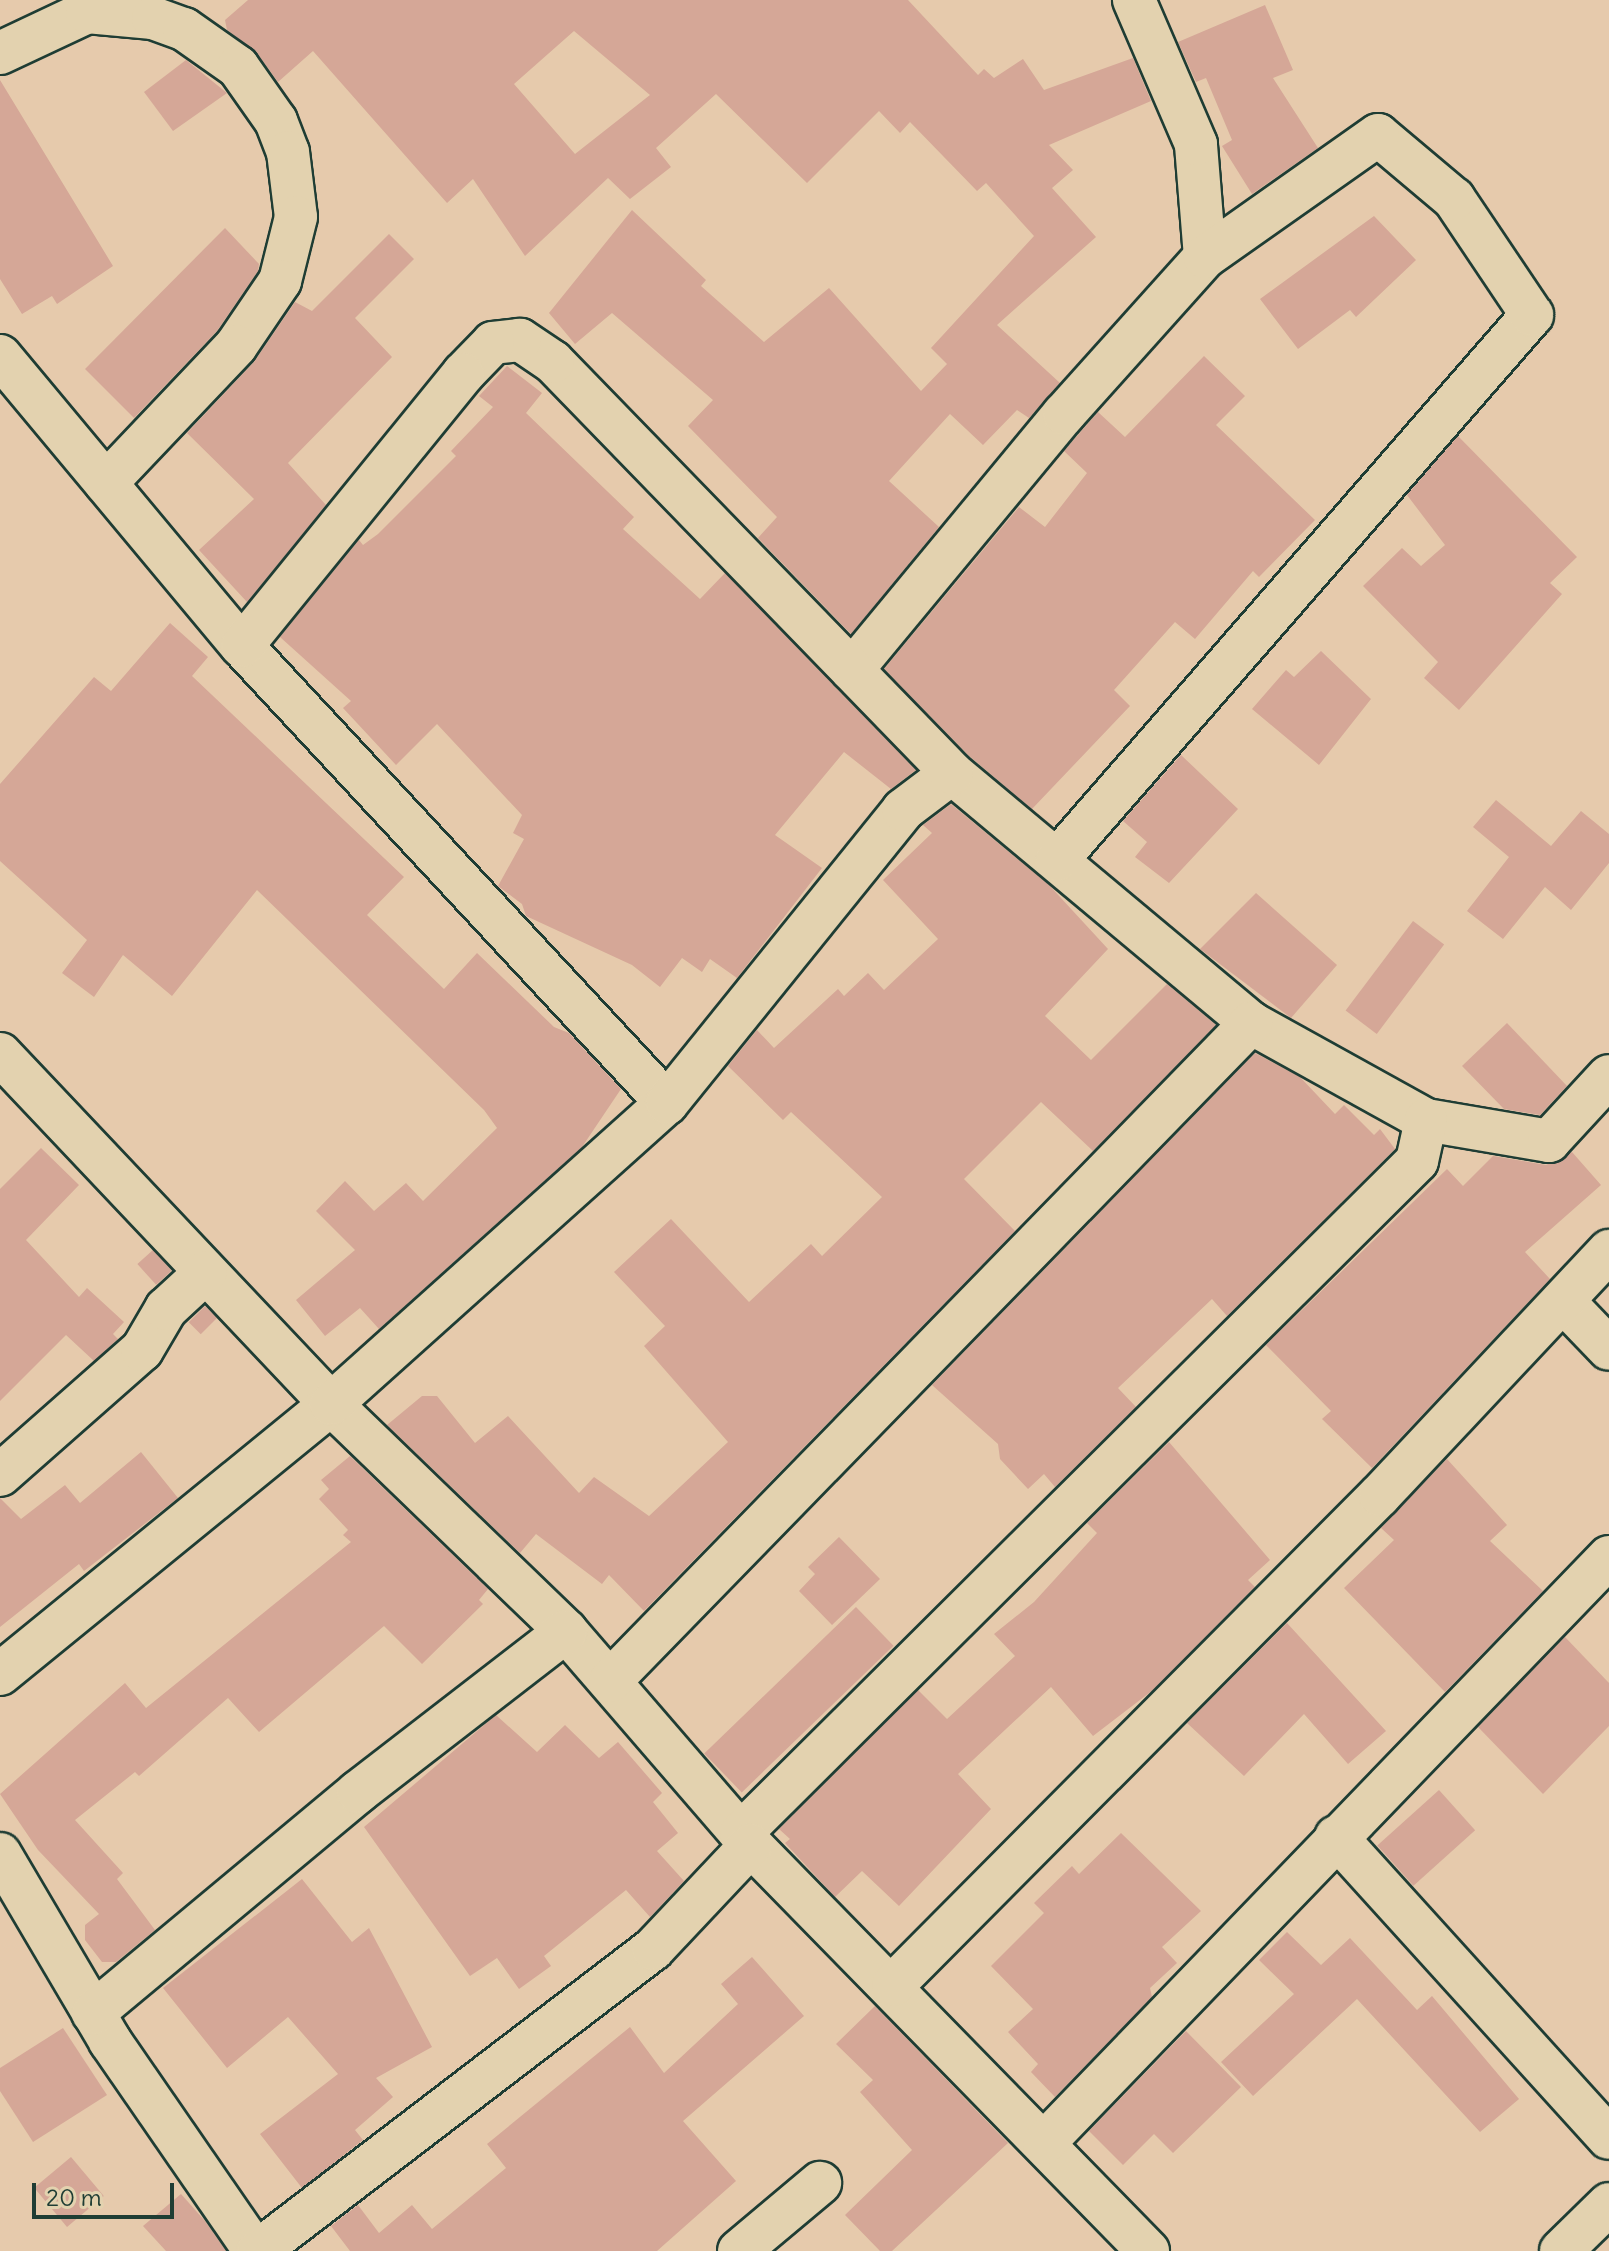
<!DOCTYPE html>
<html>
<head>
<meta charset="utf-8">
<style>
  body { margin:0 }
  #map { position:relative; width:1609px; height:2251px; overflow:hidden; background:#e6caac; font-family:Delius,sans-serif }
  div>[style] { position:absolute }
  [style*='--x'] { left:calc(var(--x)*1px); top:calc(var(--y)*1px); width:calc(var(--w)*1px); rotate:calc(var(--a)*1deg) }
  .building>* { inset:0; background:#d5a797; transform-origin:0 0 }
  .roads { filter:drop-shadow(2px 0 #1f3d34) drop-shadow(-2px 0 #1f3d34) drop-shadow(0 2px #1f3d34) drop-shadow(0 -2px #1f3d34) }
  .street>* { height:42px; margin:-21px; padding:0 21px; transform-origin:21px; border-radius:21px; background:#e3d2af }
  span { translate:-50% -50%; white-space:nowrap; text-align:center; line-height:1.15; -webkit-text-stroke:6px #e3d2af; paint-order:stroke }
  .scale { position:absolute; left:32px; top:2183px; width:142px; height:36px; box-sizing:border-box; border:4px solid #1f3d34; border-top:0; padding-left:10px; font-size:24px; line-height:28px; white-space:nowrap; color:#1f3d34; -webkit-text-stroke:6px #e3d2af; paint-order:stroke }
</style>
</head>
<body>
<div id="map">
  <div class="building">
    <div style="clip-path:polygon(evenodd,248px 0,908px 0,978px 75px,984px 69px,994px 78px,1023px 59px,1044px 90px,1133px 58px,1151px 101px,1049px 145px,1073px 170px,1052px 188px,1096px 237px,997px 325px,1060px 383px,1029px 418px,1017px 410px,983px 445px,950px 414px,889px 481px,939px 527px,851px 634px,758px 538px,777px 517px,688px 426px,713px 400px,612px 313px,575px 344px,549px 313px,632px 210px,706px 280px,701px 286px,764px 342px,829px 288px,921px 391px,947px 364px,931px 348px,1034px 236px,986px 183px,977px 191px,910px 122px,900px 133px,879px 111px,807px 183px,716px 94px,656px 148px,671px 167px,630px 199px,608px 178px,525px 256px,473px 179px,447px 203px,313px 51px,278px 82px,257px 53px,227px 30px,225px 20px,248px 0,574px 31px,650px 95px,575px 154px,514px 84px,574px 31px)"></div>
    <div style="clip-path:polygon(1265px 5px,1293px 70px,1273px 78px,1318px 148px,1252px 194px,1222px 146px,1232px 140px,1206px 78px,1196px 82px,1178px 42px)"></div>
    <div style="clip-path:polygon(186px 60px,227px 93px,173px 131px,144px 92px)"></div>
    <div style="clip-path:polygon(0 80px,113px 266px,57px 304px,52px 296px,22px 314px,0 279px)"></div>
    <div style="clip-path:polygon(1374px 216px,1416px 260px,1356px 317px,1350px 310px,1298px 349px,1260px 299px)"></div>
    <div style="clip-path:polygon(225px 228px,259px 264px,258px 271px,217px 331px,134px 418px,85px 369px)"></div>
    <div style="clip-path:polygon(389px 234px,414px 259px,355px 318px,392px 357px,288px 463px,326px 505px,247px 602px,199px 550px,254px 499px,187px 433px,254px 362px,295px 302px,312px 311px)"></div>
    <div style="clip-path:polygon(1204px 356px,1245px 396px,1216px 425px,1315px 520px,1259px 577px,1253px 571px,1195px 639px,1175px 622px,1114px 690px,1130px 706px,1032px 809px,968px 755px,884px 669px,1019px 507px,1045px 527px,1087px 473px,1064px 451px,1098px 412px,1125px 437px)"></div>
    <div style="clip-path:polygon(507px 366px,542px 393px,526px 413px,634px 517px,623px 529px,700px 599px,725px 573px,916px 770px,891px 789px,844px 752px,775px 835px,822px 868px,737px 978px,710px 959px,702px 972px,682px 958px,660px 987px,632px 965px,526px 916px,522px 904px,498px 886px,524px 839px,513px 833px,522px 815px,437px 724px,396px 765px,343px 708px,351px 701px,280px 637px,359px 540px,363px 545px,378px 534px,456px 456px,451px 451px,493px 407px,479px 396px)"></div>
    <div style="clip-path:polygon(1458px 436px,1577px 557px,1550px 583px,1562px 594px,1459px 710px,1424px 678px,1438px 662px,1363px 586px,1402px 548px,1421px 566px,1445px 545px,1407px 495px)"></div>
    <div style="clip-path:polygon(170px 623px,208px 657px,192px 676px,404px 877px,367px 915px,444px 989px,477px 953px,554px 1027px,569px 1033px,621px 1089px,582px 1147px,379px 1329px,360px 1308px,325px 1336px,296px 1300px,355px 1250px,316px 1211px,345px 1181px,374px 1211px,406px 1183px,423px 1201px,497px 1128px,484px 1110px,257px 890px,172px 996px,123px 955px,94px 997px,62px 973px,87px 940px,0 861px,0 784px,94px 677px,111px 691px)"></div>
    <div style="clip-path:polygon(1321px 651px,1371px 699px,1319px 765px,1252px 709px,1286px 670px,1294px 677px)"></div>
    <div style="clip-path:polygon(1181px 755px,1238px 809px,1169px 883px,1135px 857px,1147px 842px,1123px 821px)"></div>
    <div style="clip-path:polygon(1496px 800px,1551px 846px,1581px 811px,1609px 834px,1609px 863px,1571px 910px,1545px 887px,1503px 939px,1467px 911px,1509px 857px,1473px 827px)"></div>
    <div style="clip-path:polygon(951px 804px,1049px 885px,1108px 949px,1045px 1016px,1091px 1060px,1167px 984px,1216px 1025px,1093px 1151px,1041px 1102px,964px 1179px,1015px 1231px,644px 1611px,609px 1575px,602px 1584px,536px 1534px,520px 1553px,387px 1425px,422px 1396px,437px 1396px,475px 1443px,508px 1416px,579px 1493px,594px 1477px,649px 1516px,728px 1442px,644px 1346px,665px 1326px,614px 1272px,671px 1219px,749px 1302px,811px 1244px,822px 1256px,882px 1197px,791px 1112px,783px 1120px,728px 1066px,757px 1030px,774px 1048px,838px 989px,844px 996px,868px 973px,884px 990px,938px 939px,883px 880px,932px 833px,923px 825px)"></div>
    <div style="clip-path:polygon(1256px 893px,1337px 965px,1291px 1018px,1200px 949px)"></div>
    <div style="left:1413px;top:921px;width:39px;height:112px;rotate:37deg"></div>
    <div style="clip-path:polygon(1507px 1023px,1567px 1086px,1540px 1115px,1504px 1109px,1462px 1066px)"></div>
    <div style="clip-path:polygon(1255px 1053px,1300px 1077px,1335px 1114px,1344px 1105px,1374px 1135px,1380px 1129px,1395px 1149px,1227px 1316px,1212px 1299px,1118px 1388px,1136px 1407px,1055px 1487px,1044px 1474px,1028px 1489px,1000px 1459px,998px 1444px,932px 1385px)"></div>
    <div style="clip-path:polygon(41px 1148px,79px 1185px,26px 1240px,79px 1297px,87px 1288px,124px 1322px,113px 1334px,118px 1339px,94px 1361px,66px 1335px,0 1401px,0 1189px)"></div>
    <div style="clip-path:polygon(1572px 1152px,1601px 1185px,1525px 1252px,1550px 1279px,1372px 1468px,1322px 1419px,1331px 1411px,1266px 1345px,1447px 1169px,1463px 1186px,1493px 1156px,1546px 1165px)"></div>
    <div style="left:153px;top:1250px;width:28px;height:21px;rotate:48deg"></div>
    <div style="left:205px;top:1306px;width:17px;height:23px;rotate:45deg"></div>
    <div style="clip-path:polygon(1169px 1442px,1270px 1560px,1248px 1580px,1255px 1587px,1153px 1690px,1093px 1736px,1051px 1687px,958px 1774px,991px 1809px,899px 1906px,862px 1871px,835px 1897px,785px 1843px,790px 1839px,779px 1829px,918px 1690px,947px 1719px,1015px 1656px,994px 1634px,1034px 1602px,1097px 1533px,1087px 1523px)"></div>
    <div style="clip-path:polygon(141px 1452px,178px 1498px,84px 1571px,79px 1564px,0 1627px,0 1498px,21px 1519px,65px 1485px,80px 1503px)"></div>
    <div style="clip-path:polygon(350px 1456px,488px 1589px,479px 1600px,483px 1604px,422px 1664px,384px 1626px,259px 1732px,228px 1698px,139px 1776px,135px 1772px,75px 1820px,123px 1873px,117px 1879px,155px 1930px,116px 1962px,102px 1962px,85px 1940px,85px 1925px,99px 1914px,38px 1850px,0 1794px,125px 1683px,146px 1708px,351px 1542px,343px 1535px,348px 1530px,319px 1499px,329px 1489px,321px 1480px)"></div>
    <div style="clip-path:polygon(1447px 1459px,1507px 1525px,1490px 1541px,1543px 1591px,1445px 1692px,1344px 1588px,1394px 1540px,1381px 1528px)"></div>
    <div style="clip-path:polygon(839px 1537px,880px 1579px,832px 1625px,799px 1591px,815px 1574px,808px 1567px)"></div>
    <div style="left:856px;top:1607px;width:54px;height:211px;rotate:46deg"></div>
    <div style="clip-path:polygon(1287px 1623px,1386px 1731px,1348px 1764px,1304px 1714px,1244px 1776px,1187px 1723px)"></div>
    <div style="clip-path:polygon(1565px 1637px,1609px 1683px,1609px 1726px,1543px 1794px,1478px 1727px)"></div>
    <div style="clip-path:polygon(496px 1715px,537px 1752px,565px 1725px,599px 1758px,618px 1742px,662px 1793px,653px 1802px,678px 1833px,657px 1851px,684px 1881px,650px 1917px,626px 1890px,544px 1956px,551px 1966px,519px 1989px,497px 1958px,470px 1976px,364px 1827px)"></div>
    <div style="left:1439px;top:1790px;width:54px;height:83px;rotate:48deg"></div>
    <div style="clip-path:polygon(1121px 1833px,1201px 1911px,1162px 1947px,1177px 1963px,1150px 1988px,1152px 1997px,1055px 2097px,1031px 2072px,1038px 2064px,1008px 2032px,1033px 2009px,991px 1966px,1044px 1913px,1034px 1903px,1072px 1866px,1079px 1874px)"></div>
    <div style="clip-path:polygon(302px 1879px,352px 1942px,369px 1928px,432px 2047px,376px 2078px,393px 2097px,355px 2130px,363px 2140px,302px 2188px,260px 2134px,338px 2074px,288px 2017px,227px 2068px,163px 1988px)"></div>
    <div style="clip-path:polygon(1287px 1932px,1321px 1965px,1350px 1938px,1417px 2010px,1432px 1996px,1519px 2099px,1480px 2132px,1357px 1999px,1253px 2096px,1221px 2062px,1294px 1994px,1259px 1960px)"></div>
    <div style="clip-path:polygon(752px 1957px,804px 2016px,683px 2121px,736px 2181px,657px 2251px,350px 2251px,331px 2226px,358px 2205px,379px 2233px,412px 2205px,432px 2229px,506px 2168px,487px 2144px,630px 2027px,664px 2073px,738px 2004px,721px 1984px)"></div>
    <div style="clip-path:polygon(875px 2006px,1008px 2143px,892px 2251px,880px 2251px,845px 2215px,912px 2150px,860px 2092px,873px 2080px,836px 2044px)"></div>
    <div style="clip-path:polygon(63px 2028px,107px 2095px,33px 2142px,0 2091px,0 2068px)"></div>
    <div style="clip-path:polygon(1186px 2031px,1241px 2087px,1173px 2153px,1154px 2134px,1123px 2165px,1089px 2131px)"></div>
    <div style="left:71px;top:2157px;width:51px;height:48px;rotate:50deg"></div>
    <div style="clip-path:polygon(181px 2194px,205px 2221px,226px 2251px,166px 2251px,143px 2226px)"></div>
  </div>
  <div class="roads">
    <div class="street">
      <div style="--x:0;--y:53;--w:96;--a:-25.2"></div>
      <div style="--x:87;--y:12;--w:66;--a:5.2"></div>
      <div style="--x:153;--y:18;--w:33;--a:20"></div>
      <div style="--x:184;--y:29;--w:66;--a:35.1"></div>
      <div style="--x:238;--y:67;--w:66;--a:54.9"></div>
      <div style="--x:276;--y:121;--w:33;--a:69"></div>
      <div style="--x:288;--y:152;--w:65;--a:83"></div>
      <div style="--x:296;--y:217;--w:66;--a:104"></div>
      <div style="--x:280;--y:281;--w:78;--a:124.1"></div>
      <div style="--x:236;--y:346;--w:189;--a:133.5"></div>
      <div style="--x:0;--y:356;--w:378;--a:50.2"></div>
      <div style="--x:242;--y:646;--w:624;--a:47.08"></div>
      <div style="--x:852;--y:670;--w:332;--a:-50.4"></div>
      <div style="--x:1064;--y:414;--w:211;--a:-48.1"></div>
      <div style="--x:1205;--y:257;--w:113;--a:-94.6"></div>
      <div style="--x:1196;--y:144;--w:157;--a:-113.3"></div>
      <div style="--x:952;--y:773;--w:390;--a:39.9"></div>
      <div style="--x:1251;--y:1023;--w:200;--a:29"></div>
      <div style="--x:1426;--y:1120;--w:125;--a:9.7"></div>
      <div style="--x:1549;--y:1141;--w:88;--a:-47.3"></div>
      <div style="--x:1057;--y:860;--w:723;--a:-48.93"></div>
      <div style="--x:1532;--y:315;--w:140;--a:-123.9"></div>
      <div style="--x:1454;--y:199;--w:99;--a:-139.9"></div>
      <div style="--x:1378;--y:135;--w:212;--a:144.8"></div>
      <div style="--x:0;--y:1054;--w:482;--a:46.6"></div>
      <div style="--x:331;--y:1404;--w:327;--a:44"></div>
      <div style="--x:566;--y:1631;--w:283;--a:49.2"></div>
      <div style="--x:751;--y:1845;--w:568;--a:45.64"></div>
      <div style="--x:1563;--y:1301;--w:66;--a:46.2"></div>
      <div style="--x:0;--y:1475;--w:189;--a:-41.4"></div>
      <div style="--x:142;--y:1350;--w:48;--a:-59.7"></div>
      <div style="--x:166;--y:1309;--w:54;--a:-42.8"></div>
      <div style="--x:0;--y:1674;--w:427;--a:-39.2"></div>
      <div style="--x:331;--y:1404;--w:451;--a:-41.9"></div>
      <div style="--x:667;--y:1103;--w:376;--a:-51.1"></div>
      <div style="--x:903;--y:810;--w:61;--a:-37.1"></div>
      <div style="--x:952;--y:773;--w:573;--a:-134.15"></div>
      <div style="--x:553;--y:362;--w:40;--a:-146"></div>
      <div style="--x:520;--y:340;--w:27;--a:174"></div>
      <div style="--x:493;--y:343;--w:43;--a:134.1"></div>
      <div style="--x:463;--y:374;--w:350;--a:129.1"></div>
      <div style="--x:610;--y:1681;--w:919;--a:-45.75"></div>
      <div style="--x:741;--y:1833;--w:953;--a:-44.83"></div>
      <div style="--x:1417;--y:1161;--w:42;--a:-77.6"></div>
      <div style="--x:1336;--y:1837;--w:406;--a:47.8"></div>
      <div style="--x:0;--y:1854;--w:217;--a:59.5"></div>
      <div style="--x:110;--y:2041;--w:255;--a:55.4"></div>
      <div style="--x:893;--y:1985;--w:691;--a:-45.18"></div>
      <div style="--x:1380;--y:1495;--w:335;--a:-46.8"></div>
      <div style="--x:93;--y:2013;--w:345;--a:-39.8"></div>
      <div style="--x:358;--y:1792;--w:263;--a:-37.7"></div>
      <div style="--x:1044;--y:2143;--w:814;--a:-46.05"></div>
      <div style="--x:258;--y:2251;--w:497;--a:-37.4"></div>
      <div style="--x:653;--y:1949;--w:143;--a:-46.7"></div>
      <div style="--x:739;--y:2251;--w:106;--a:-40"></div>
      <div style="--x:1561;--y:2251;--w:67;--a:-44.4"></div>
    </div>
  </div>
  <div class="scale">20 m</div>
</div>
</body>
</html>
